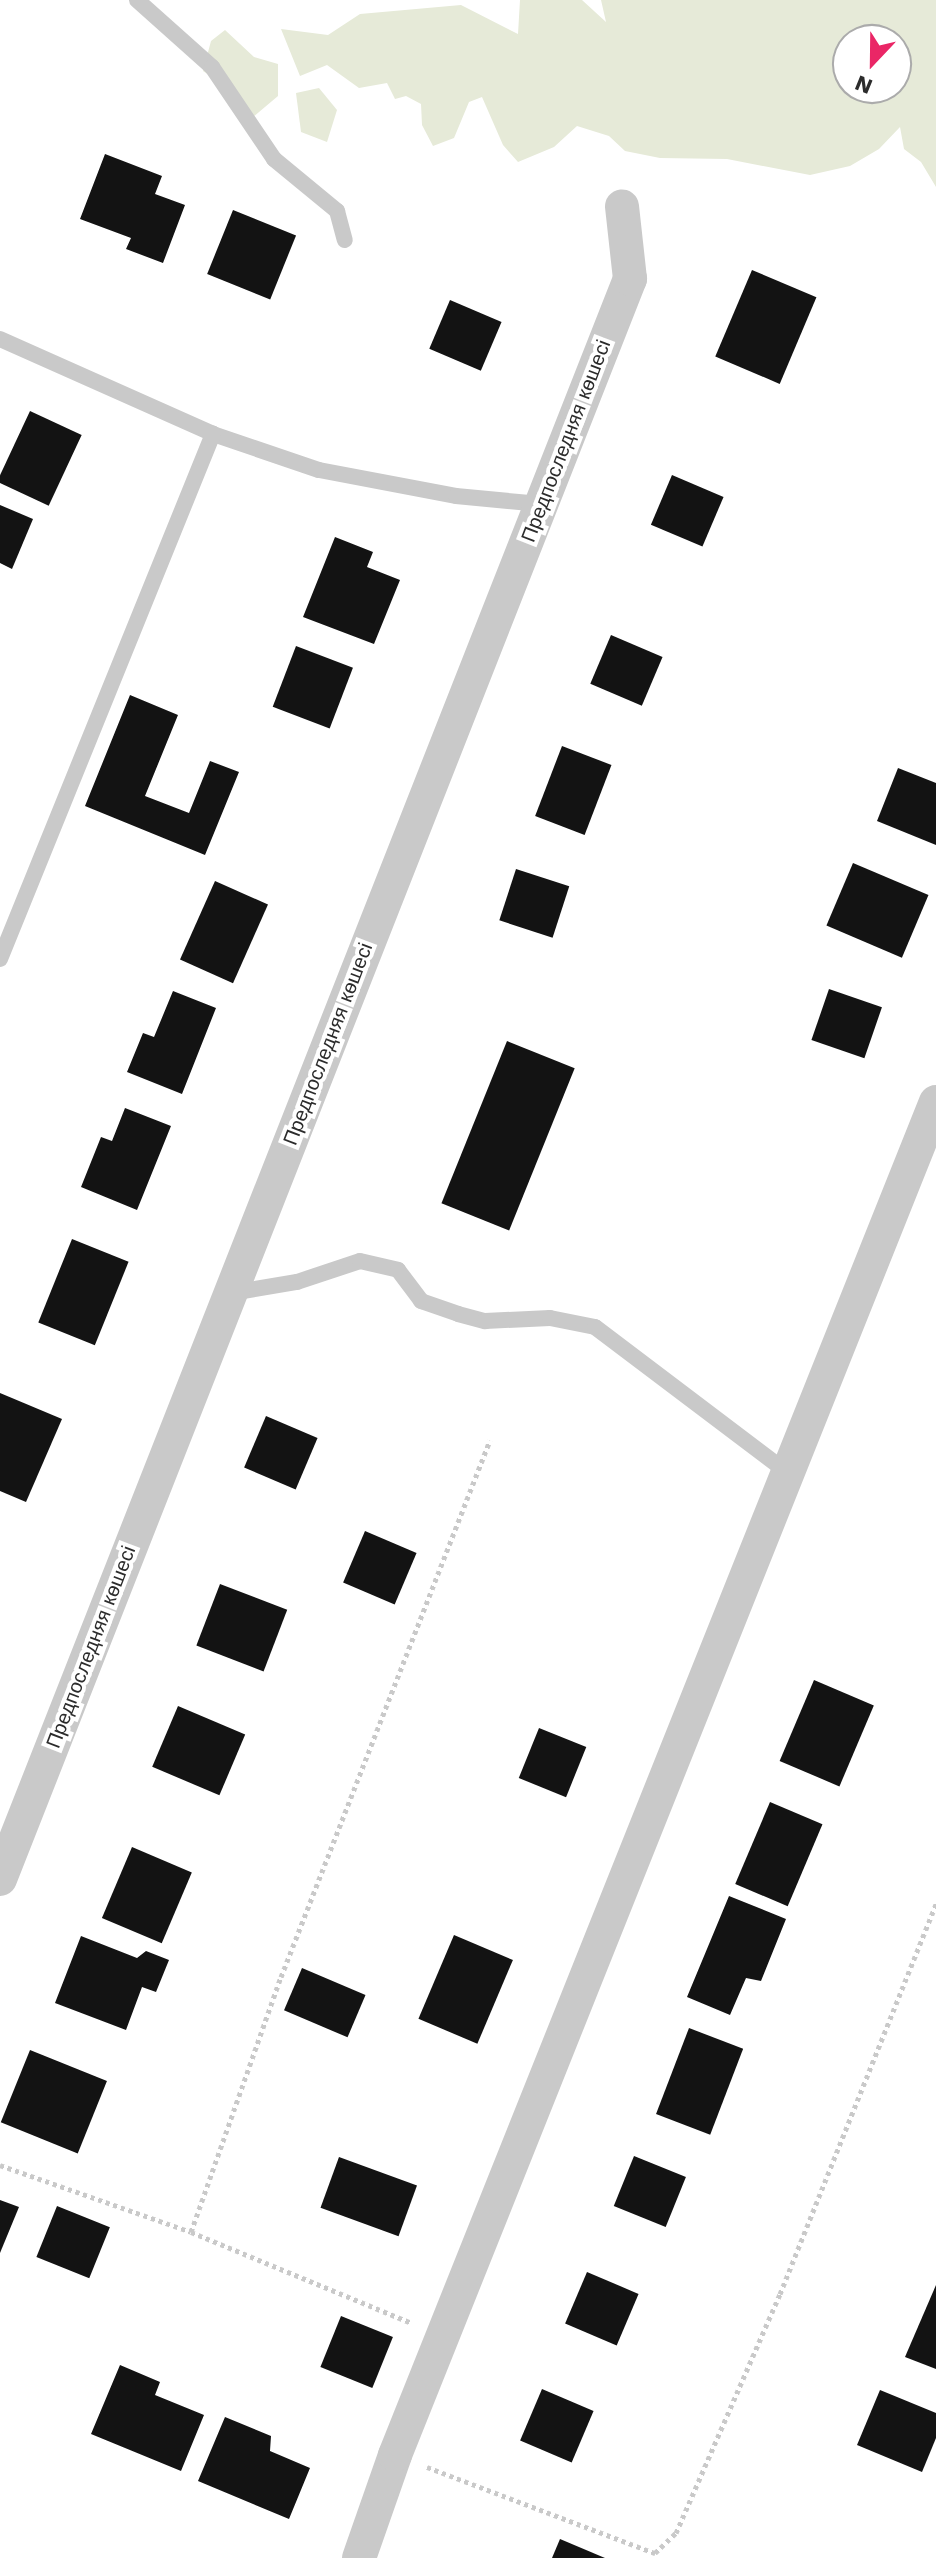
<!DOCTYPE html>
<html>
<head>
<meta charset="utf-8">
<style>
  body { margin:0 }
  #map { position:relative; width:936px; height:2558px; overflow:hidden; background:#fff; font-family:"Work Sans",sans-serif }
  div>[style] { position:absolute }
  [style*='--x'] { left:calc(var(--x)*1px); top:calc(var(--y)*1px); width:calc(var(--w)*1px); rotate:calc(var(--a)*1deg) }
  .green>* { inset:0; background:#e6ead8 }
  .building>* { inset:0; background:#131313; transform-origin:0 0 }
  .path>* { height:5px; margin-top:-2.5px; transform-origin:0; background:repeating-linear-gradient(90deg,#c9c9c9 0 4px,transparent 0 8px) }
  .service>* { height:16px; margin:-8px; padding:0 8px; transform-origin:8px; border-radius:8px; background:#c9c9c9 }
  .minor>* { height:34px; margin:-17px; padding:0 17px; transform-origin:17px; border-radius:17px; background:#c9c9c9 }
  span { translate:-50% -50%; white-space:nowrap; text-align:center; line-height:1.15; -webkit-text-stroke:8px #fff; paint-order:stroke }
  .street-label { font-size:20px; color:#2c2c2c }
  .north { position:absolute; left:832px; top:24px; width:80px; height:80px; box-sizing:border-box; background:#fff; border:2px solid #ababab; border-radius:50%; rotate:202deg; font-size:22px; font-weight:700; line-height:32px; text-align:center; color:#2c2c2c }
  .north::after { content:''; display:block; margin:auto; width:28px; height:36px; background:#ea2666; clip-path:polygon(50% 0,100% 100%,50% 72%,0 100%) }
</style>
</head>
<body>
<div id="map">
  <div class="green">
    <div style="clip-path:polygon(evenodd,520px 0,582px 0,606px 22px,601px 0,936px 0,936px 187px,921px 162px,904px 149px,900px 127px,879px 149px,850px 166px,810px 175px,727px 159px,660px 158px,625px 151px,609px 136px,577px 126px,554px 147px,518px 162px,503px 145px,482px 97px,469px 102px,454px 138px,433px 146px,422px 125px,421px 104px,406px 96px,395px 99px,387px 83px,359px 88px,327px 65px,300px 76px,281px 29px,328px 35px,360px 14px,461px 5px,518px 34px,520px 0,848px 40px,896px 40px,896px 88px,848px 88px,848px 40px)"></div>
    <div style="clip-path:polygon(225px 30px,254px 57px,278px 64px,278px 96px,253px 117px,231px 90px,203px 71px,211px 41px)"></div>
    <div style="clip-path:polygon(319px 88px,337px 110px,327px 142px,301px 132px,296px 93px)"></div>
  </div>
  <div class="building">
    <div style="clip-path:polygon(105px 154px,162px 176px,155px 194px,185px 205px,163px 263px,126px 249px,131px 238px,80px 219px)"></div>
    <div style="left:233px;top:210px;width:68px;height:69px;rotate:22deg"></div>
    <div style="left:752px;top:270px;width:70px;height:94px;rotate:23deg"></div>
    <div style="left:450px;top:300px;width:56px;height:53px;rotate:23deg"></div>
    <div style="left:30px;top:411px;width:57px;height:78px;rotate:25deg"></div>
    <div style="left:672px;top:475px;width:56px;height:54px;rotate:23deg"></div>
    <div style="clip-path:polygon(0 505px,33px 519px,12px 569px,0 563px)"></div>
    <div style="clip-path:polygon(335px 537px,373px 552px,367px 567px,400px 580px,374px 644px,303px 617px)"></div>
    <div style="left:611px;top:635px;width:56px;height:53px;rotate:23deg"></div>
    <div style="left:296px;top:646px;width:61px;height:65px;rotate:21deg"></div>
    <div style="clip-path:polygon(130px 695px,178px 715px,145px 796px,189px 813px,210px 761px,239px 772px,205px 855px,85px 806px)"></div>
    <div style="left:562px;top:746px;width:53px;height:75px;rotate:21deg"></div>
    <div style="clip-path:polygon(898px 768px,936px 783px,936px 845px,877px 821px)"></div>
    <div style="left:853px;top:863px;width:82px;height:68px;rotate:23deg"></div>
    <div style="left:516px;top:869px;width:56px;height:54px;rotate:18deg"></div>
    <div style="left:215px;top:881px;width:58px;height:86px;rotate:24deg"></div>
    <div style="left:829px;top:989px;width:56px;height:54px;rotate:19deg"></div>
    <div style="clip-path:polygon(173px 991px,216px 1008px,182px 1094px,127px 1072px,143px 1033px,154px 1037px)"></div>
    <div style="left:507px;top:1041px;width:73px;height:175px;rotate:22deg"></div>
    <div style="clip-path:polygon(125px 1108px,171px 1126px,137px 1210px,81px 1187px,101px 1137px,112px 1141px)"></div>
    <div style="left:72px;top:1239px;width:61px;height:90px;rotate:22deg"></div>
    <div style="clip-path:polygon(0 1393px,62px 1419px,26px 1502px,0 1491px)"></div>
    <div style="left:266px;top:1416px;width:56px;height:56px;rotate:23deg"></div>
    <div style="left:365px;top:1531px;width:56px;height:56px;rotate:23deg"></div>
    <div style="left:220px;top:1584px;width:72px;height:66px;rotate:21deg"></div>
    <div style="left:814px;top:1680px;width:65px;height:88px;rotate:23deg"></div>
    <div style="left:178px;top:1706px;width:73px;height:66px;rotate:23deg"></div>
    <div style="left:539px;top:1728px;width:51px;height:54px;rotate:22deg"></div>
    <div style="left:770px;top:1802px;width:57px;height:89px;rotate:23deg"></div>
    <div style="left:132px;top:1847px;width:65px;height:77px;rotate:23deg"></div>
    <div style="clip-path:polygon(729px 1896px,786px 1919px,761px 1981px,746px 1978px,730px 2015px,687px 1997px)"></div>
    <div style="left:454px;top:1935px;width:64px;height:91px;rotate:23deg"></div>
    <div style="clip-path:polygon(81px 1936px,137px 1958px,146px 1951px,169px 1960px,156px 1992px,142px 1987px,126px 2030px,55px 2003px)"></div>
    <div style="left:302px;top:1968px;width:69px;height:46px;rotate:23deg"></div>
    <div style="left:689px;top:2028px;width:58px;height:92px;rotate:21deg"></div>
    <div style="left:30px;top:2050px;width:83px;height:78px;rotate:22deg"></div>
    <div style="left:634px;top:2156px;width:56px;height:54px;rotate:22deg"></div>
    <div style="left:339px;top:2157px;width:83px;height:54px;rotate:20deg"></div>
    <div style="clip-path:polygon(0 2200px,19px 2207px,0 2253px)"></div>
    <div style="left:57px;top:2206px;width:57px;height:55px;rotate:22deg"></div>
    <div style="left:587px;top:2272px;width:56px;height:56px;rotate:23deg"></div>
    <div style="clip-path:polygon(936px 2285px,936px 2369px,905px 2357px)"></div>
    <div style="left:341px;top:2316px;width:56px;height:55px;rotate:22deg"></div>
    <div style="clip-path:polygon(120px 2365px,160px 2382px,155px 2395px,204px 2415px,181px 2471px,91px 2434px)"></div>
    <div style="left:542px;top:2389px;width:56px;height:56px;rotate:23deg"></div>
    <div style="clip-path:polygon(880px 2390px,936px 2413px,936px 2438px,922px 2472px,857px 2445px)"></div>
    <div style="clip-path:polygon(225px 2417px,271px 2436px,270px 2451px,310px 2468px,289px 2519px,198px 2481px)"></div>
    <div style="clip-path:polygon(560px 2539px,605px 2558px,552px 2558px)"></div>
  </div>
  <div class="path">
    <div style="--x:0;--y:2165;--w:202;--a:19.3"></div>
    <div style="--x:191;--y:2232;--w:239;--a:22.4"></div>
    <div style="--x:191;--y:2232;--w:270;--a:-70.6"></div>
    <div style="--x:281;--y:1977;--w:576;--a:-68.73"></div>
    <div style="--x:427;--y:2467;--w:244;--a:20.7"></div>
    <div style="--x:655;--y:2553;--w:29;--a:-44"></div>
    <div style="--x:676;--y:2533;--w:261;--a:-66.5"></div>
    <div style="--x:780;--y:2294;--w:421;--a:-68.2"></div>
  </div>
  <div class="service">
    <div style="--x:137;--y:0;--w:101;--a:41.8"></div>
    <div style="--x:212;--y:67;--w:111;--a:56"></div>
    <div style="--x:274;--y:159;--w:82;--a:39.5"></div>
    <div style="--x:337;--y:211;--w:30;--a:75"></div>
    <div style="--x:0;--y:339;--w:233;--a:24"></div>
    <div style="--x:213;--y:434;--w:112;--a:18.8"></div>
    <div style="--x:319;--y:470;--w:139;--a:10.7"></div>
    <div style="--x:456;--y:496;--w:85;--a:5.4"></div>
    <div style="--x:0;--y:959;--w:567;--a:-67.92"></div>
    <div style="--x:231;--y:1293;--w:67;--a:-9.5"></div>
    <div style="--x:297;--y:1282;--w:66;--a:-18.4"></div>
    <div style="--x:360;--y:1261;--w:39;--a:13"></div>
    <div style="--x:398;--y:1270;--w:39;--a:53"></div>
    <div style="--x:421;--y:1301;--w:39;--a:19"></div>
    <div style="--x:458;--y:1314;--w:28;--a:15"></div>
    <div style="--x:485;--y:1321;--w:65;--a:-2.6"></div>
    <div style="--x:550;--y:1318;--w:46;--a:11.3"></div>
    <div style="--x:595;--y:1327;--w:242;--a:37.1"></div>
  </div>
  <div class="minor">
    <div style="--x:0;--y:1879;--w:1720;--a:-68.51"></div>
    <div style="--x:630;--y:279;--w:73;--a:-96.3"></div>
    <div style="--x:359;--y:2558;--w:109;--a:-70.7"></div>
    <div style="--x:395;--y:2455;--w:1457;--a:-68.21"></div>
  </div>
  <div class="street-label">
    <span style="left:566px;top:441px;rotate:-69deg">Предпоследняя көшесі</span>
    <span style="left:328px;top:1044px;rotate:-69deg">Предпоследняя көшесі</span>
    <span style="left:91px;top:1647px;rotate:-69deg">Предпоследняя көшесі</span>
  </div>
  <div class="north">N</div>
</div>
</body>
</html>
